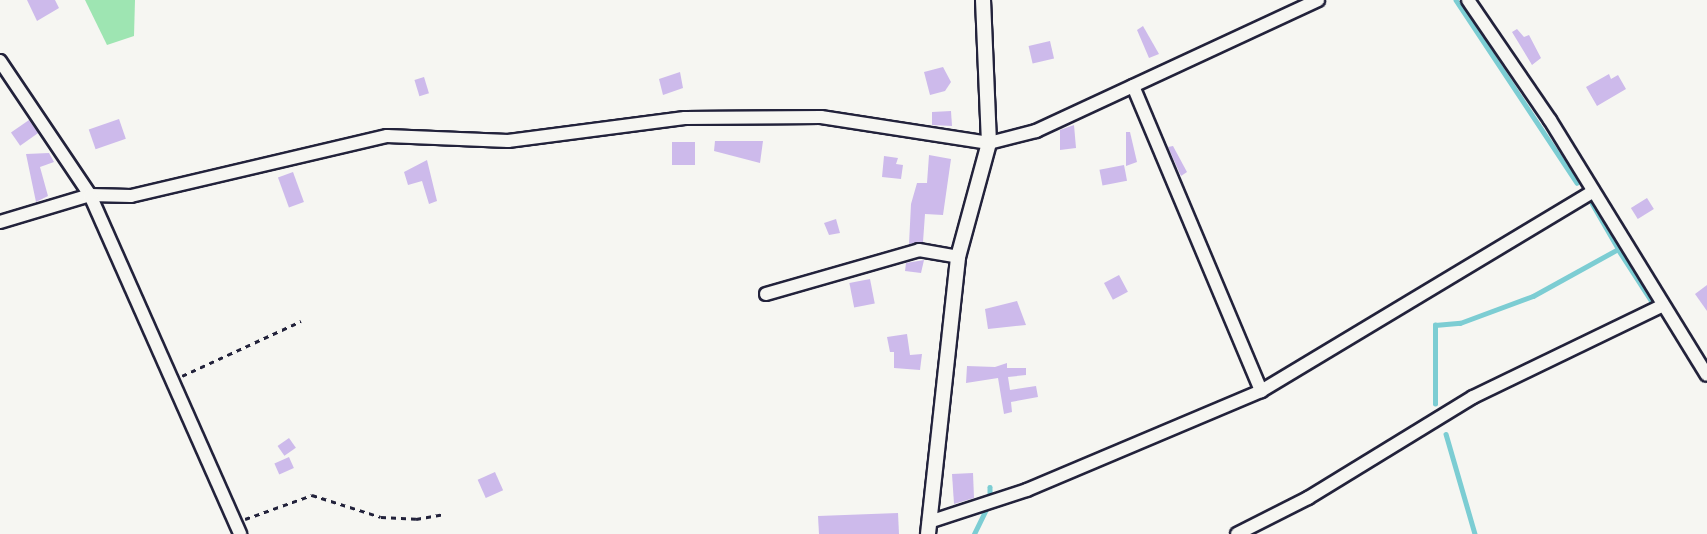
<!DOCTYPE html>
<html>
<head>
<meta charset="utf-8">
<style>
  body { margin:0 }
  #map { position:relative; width:1707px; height:534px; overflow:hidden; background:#f6f6f2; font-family:"Architects Daughter",sans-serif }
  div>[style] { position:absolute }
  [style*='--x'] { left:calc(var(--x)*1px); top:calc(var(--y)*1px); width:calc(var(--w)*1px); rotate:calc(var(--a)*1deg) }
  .green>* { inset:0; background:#9ee5b2 }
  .stream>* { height:4.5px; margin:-2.25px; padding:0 2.25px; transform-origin:2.25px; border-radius:2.25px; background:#7ccdd3 }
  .building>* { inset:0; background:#cdbaeb; transform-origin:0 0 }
  .path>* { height:2.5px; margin-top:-1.25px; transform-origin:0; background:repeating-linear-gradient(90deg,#22223b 0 5px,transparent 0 10px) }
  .roads { filter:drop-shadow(2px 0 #22223b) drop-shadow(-2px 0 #22223b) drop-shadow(0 2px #22223b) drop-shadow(0 -2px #22223b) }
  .minor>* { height:12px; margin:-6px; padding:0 6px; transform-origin:6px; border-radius:6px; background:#f6f6f2 }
  .tertiary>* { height:14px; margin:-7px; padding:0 7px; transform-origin:7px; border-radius:7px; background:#f6f6f2 }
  span { translate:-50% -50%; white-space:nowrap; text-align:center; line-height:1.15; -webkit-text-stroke:5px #f6f6f2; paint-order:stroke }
</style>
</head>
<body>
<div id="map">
  <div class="green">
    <div style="clip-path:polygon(85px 0,135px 0,134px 36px,107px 45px)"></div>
  </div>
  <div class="stream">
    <div style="--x:1456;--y:0;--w:219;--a:56.5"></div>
    <div style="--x:1618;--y:249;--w:64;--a:57.1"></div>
    <div style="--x:1435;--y:404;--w:79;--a:-90"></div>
    <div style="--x:1435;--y:325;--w:25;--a:-5"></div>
    <div style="--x:1460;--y:323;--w:78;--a:-20.3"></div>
    <div style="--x:1533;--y:296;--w:97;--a:-28.9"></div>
    <div style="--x:1618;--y:249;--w:52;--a:-120"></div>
    <div style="--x:1446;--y:434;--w:104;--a:73.8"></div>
    <div style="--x:990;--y:487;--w:10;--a:90"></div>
    <div style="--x:974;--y:534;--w:30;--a:-64"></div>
  </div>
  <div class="building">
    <div style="clip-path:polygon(27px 0,55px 0,59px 8px,37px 21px)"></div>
    <div style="clip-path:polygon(1143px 26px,1159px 54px,1149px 58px,1137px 30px)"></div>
    <div style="clip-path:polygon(1517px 29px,1524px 37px,1529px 35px,1541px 58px,1532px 65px,1512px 32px)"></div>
    <div style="left:1050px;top:41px;width:18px;height:22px;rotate:77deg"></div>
    <div style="clip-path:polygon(943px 67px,951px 82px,945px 91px,930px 95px,924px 72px)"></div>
    <div style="clip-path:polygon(680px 72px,683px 88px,663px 95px,659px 79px)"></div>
    <div style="clip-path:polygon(1609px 74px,1611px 79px,1618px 75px,1626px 89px,1597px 106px,1586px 87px)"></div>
    <div style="left:424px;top:77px;width:17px;height:10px;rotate:73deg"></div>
    <div style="clip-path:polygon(951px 111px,952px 126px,932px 125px,932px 112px)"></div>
    <div style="left:119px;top:119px;width:21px;height:32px;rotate:71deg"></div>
    <div style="left:29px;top:120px;width:16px;height:22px;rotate:55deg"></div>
    <div style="clip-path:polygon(1074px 125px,1076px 148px,1060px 150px,1060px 130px)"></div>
    <div style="clip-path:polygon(1126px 132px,1130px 132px,1137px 162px,1126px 166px)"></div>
    <div style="clip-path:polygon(715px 141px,763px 141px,760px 163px,714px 151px)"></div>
    <div style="left:672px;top:142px;width:23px;height:23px"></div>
    <div style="clip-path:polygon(1173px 146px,1187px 172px,1181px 176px,1168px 147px)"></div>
    <div style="clip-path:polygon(49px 153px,54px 162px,40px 167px,48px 196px,36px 202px,26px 154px)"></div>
    <div style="clip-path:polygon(929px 155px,951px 159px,943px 215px,925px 214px,923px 242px,909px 244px,911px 204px,917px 183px,927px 183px)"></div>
    <div style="clip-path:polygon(884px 156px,898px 158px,896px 164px,903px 165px,901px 179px,882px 177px)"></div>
    <div style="clip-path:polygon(427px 160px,437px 201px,429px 204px,422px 181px,408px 185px,404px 172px)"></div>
    <div style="left:1124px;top:165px;width:16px;height:25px;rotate:79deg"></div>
    <div style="left:293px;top:172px;width:32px;height:16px;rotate:70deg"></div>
    <div style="left:1647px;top:198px;width:13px;height:19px;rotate:58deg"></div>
    <div style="clip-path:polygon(836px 219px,840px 233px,829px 235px,824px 223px)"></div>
    <div style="clip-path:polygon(924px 260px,921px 273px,905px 271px,906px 263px)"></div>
    <div style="left:1119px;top:275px;width:19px;height:17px;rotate:62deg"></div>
    <div style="left:870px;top:279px;width:25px;height:21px;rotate:79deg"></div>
    <div style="clip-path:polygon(1707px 285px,1707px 311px,1695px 294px)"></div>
    <div style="clip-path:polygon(1017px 301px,1026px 325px,988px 329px,985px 309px)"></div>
    <div style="clip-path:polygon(907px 334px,910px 355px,922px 354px,920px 370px,894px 368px,894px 352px,890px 352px,887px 337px)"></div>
    <div style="clip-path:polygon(1007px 363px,1007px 368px,1026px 368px,1026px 375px,1008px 377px,1010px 390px,1036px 386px,1038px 397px,1011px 402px,1012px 412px,1004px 414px,998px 378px,966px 383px,967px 366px,995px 367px)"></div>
    <div style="left:289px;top:438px;width:12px;height:14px;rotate:55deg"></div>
    <div style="left:289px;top:457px;width:12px;height:16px;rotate:66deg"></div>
    <div style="left:495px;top:472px;width:20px;height:19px;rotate:66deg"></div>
    <div style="clip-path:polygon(973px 473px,974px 498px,954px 504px,952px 474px)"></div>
    <div style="clip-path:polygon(898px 513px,899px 534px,819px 534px,818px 516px)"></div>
  </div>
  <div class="path">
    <div style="--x:182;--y:376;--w:131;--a:-24.8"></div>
    <div style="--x:245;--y:519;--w:71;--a:-19.7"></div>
    <div style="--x:312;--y:495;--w:72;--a:17.7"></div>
    <div style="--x:381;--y:517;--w:35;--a:3"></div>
    <div style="--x:416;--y:519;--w:29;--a:-10"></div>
  </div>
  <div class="roads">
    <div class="minor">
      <div style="--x:1468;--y:0;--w:145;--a:55.7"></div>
      <div style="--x:1550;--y:120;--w:299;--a:58.4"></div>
      <div style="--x:0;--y:61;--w:161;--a:56.1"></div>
      <div style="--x:90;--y:195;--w:41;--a:1.4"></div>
      <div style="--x:131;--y:196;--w:263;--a:-13.2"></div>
      <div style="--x:387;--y:136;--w:121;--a:2.4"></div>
      <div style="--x:508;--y:141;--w:178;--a:-7.4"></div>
      <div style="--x:685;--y:118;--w:136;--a:-0.4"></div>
      <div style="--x:821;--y:117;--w:170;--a:8.8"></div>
      <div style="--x:989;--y:143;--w:49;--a:-14.3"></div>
      <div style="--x:1036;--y:131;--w:311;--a:-24.9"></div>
      <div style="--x:1133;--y:86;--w:331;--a:67.2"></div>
      <div style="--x:0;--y:222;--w:94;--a:-16.7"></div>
      <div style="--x:90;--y:195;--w:371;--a:66.1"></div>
      <div style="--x:766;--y:294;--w:159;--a:-16"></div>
      <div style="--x:919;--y:250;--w:40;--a:10"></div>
      <div style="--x:929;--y:522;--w:103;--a:-18.1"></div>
      <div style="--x:1027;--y:490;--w:254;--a:-22.9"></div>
      <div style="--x:1261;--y:391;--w:386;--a:-31"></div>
      <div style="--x:1237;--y:534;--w:80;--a:-26.9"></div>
      <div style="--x:1308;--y:498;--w:193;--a:-31.5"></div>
      <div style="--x:1473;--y:397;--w:211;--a:-25.8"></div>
    </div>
    <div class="tertiary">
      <div style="--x:928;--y:534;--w:279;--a:-83.8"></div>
      <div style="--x:958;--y:257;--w:118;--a:-74.8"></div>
      <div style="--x:989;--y:143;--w:143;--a:-92.4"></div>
    </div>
  </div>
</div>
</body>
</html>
